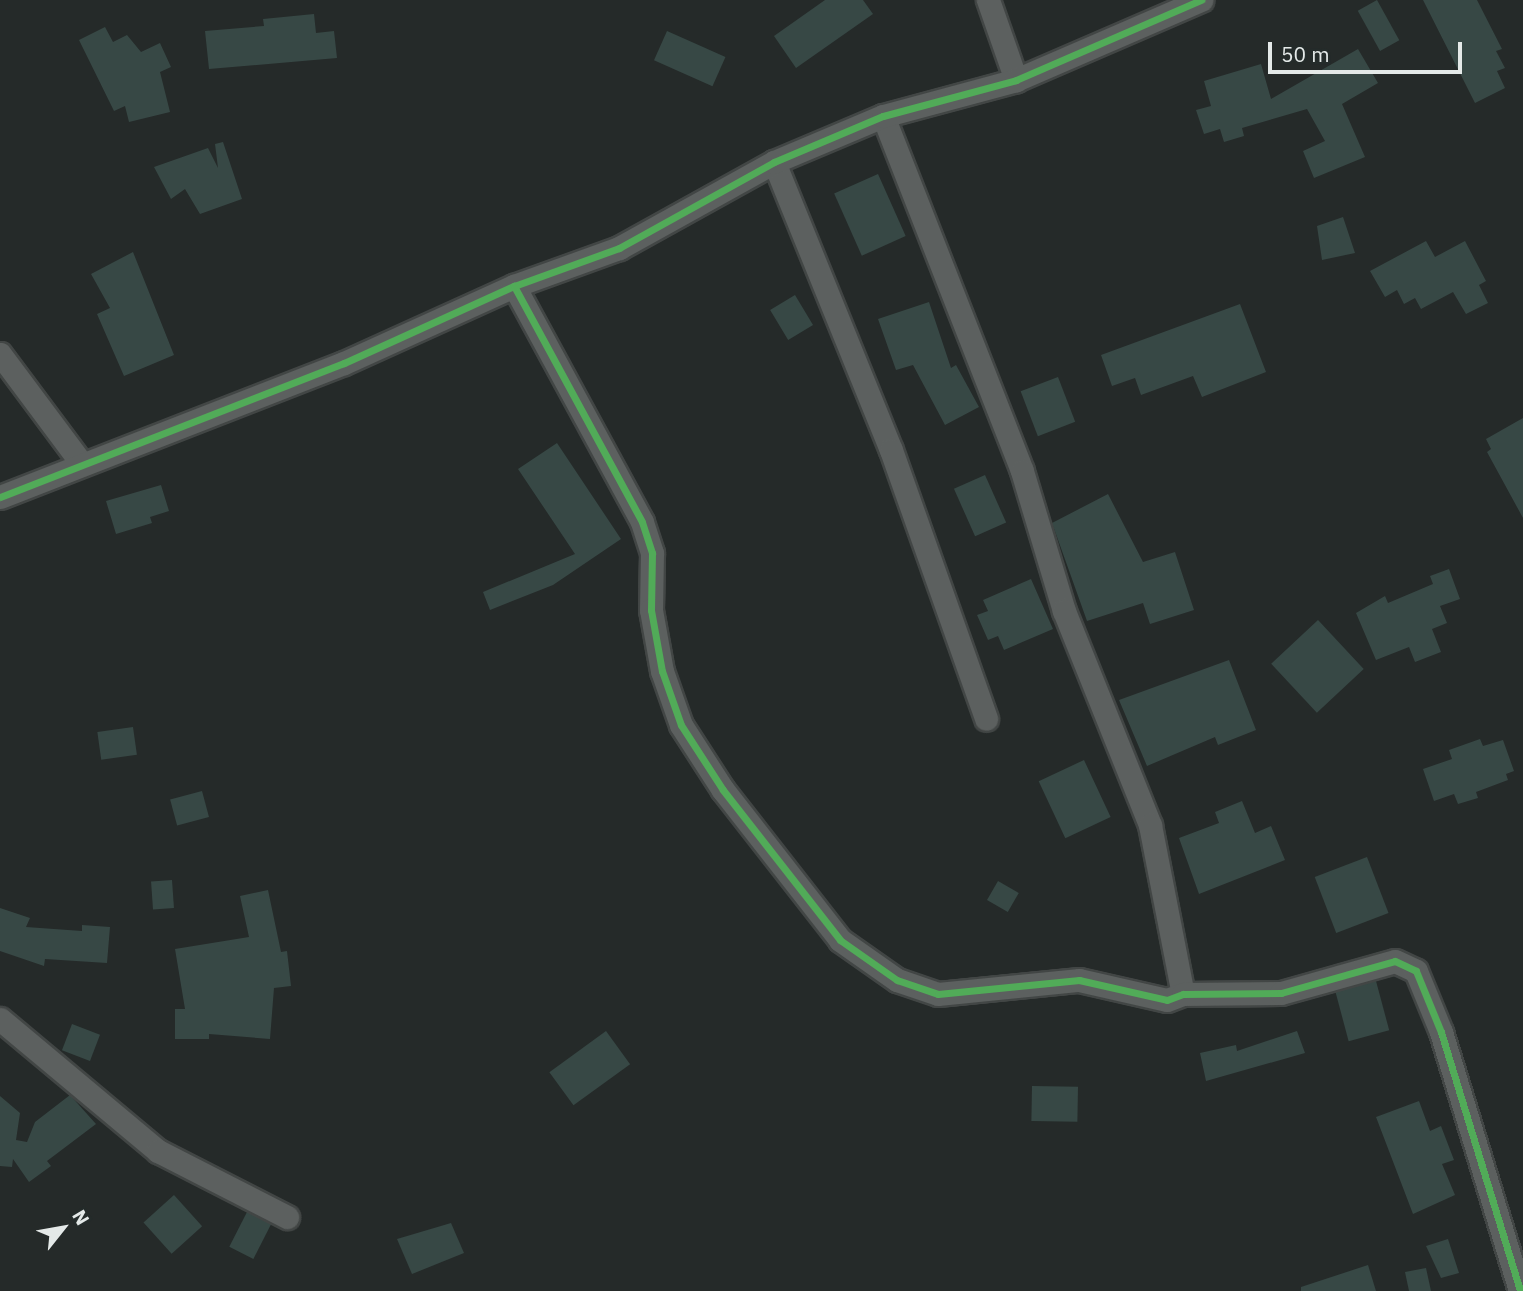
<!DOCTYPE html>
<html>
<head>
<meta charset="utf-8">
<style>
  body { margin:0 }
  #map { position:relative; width:1523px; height:1291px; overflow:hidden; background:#252a29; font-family:"IBM Plex Sans",sans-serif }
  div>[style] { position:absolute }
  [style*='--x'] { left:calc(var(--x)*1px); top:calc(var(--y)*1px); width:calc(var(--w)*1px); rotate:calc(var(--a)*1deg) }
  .building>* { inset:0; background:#374845; transform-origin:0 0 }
  .roads { filter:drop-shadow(2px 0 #424645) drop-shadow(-2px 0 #424645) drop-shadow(0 2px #424645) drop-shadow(0 -2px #424645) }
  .street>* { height:23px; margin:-11.5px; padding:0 11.5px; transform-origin:11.5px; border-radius:11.5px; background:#5c605f }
  .cycleway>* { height:7px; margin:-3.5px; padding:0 3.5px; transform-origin:3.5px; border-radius:3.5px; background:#51ab58 }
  span { translate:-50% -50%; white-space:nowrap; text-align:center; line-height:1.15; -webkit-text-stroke:5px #242b2a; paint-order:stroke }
  .north { position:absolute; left:28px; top:1193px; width:70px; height:70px; -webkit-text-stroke:5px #242b2a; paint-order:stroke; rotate:59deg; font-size:19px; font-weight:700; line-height:28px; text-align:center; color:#e4e9e8 }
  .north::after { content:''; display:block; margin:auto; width:24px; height:32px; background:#e4e9e8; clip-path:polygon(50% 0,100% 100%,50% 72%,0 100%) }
  .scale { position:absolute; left:1268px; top:42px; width:194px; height:32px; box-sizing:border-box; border:4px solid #e4e9e8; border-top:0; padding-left:9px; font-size:21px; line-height:24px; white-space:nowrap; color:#e4e9e8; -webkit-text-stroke:5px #242b2a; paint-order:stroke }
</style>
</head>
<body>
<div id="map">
  <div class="building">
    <div style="clip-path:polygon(825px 0,863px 0,873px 14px,796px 68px,774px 36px)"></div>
    <div style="left:1377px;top:0;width:46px;height:22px;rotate:61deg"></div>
    <div style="clip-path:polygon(1423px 0,1477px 0,1502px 49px,1496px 51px,1505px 68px,1497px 71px,1505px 88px,1475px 103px)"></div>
    <div style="clip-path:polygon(314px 14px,316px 33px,334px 31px,337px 58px,209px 69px,205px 31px,264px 26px,263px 19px)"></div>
    <div style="clip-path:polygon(105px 27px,113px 42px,127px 35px,141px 52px,160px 43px,171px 67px,160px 72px,170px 112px,129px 122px,125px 106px,114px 111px,79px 40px)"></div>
    <div style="left:667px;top:31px;width:64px;height:32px;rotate:24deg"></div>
    <div style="clip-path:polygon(1358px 49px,1378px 83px,1342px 104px,1365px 157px,1314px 178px,1303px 151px,1325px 141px,1307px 109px,1242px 128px,1244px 136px,1224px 142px,1220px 129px,1204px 134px,1196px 110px,1211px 106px,1204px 81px,1261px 64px,1271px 99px)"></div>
    <div style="clip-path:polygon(223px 142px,242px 199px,200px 214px,185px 189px,171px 199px,154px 167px,208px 148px,218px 168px,215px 144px)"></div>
    <div style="left:878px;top:174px;width:68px;height:48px;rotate:66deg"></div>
    <div style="clip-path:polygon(1343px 217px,1355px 253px,1322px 260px,1317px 226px)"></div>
    <div style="clip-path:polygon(1426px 241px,1435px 257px,1465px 241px,1486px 281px,1479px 285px,1488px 303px,1466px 314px,1453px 292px,1421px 309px,1415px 298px,1404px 304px,1397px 290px,1385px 297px,1370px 271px)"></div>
    <div style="clip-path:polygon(133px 252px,174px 355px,124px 376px,97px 314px,110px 308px,91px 274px)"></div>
    <div style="left:795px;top:295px;width:35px;height:29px;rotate:59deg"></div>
    <div style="clip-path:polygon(929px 302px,951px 368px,956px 365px,979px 407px,945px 425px,913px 365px,896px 370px,878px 319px)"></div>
    <div style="clip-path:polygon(1240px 304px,1266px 372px,1202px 397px,1193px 376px,1141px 395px,1135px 378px,1112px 386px,1101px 355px)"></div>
    <div style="left:1058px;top:377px;width:48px;height:40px;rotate:69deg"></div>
    <div style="clip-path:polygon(1523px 418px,1523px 518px,1487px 452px,1491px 449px,1486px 439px)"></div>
    <div style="clip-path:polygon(557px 443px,621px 539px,553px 585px,490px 610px,483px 592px,575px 554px,518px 469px)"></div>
    <div style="left:985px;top:475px;width:52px;height:34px;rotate:66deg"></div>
    <div style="clip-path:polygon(161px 485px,169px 511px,150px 517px,152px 523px,116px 534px,106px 501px)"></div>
    <div style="clip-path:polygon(1108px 494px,1143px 562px,1175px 552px,1194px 610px,1150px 624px,1143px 603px,1087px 621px,1052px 523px)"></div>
    <div style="clip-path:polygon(1449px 569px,1460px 599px,1440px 606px,1447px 623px,1432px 629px,1441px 652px,1415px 662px,1409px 647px,1376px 660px,1356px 613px,1385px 596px,1388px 603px,1433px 584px,1430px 576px)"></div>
    <div style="clip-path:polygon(1031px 579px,1053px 629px,1004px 650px,998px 636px,988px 640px,977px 615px,988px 611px,983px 600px)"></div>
    <div style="left:1318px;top:620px;width:67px;height:64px;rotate:47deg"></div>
    <div style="clip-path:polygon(1229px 660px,1256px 730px,1218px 745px,1215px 737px,1147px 766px,1119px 700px)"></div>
    <div style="left:133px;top:727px;width:28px;height:36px;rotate:82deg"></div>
    <div style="clip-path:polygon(1480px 739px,1483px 746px,1503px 740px,1514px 771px,1506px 774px,1508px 780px,1476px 792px,1478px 798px,1458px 804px,1454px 794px,1434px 801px,1423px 769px,1452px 759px,1449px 750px)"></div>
    <div style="left:1084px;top:760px;width:63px;height:50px;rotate:65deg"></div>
    <div style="left:202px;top:791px;width:27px;height:33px;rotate:75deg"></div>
    <div style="clip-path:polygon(1242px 801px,1255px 833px,1271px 826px,1285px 860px,1199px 894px,1179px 838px,1219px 823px,1215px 812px)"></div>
    <div style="left:1367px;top:857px;width:60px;height:56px;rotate:69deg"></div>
    <div style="left:172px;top:880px;width:28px;height:21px;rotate:86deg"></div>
    <div style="left:998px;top:881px;width:24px;height:22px;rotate:30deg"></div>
    <div style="clip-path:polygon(268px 890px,281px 952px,287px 951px,291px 986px,274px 988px,270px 1039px,209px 1034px,209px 1039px,175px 1039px,175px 1009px,185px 1009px,175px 949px,249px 937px,240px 896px)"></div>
    <div style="clip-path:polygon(0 908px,30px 918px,26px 927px,82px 931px,82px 925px,110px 927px,107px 963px,45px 959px,44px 966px,0 951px)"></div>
    <div style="left:1376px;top:981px;width:51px;height:42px;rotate:75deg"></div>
    <div style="left:72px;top:1024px;width:30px;height:28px;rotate:21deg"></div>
    <div style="left:606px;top:1031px;width:41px;height:70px;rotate:54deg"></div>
    <div style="clip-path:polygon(1297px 1031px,1305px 1053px,1206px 1081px,1200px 1053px,1236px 1045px,1237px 1051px)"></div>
    <div style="left:1032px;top:1086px;width:46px;height:35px;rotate:1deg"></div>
    <div style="clip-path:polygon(70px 1095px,96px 1124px,47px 1161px,51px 1166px,29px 1182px,13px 1159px,12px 1167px,0 1166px,0 1096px,20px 1113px,16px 1140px,27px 1142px,35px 1122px)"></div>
    <div style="clip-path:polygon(1419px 1101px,1430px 1131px,1441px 1126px,1454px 1160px,1442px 1164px,1455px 1195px,1413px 1214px,1376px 1117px)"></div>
    <div style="left:174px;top:1195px;width:42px;height:41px;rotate:48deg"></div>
    <div style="left:247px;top:1212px;width:27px;height:39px;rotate:27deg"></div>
    <div style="clip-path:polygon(451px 1223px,464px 1253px,412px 1274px,397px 1239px)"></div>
    <div style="clip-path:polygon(1448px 1239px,1459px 1273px,1441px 1278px,1426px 1246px)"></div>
    <div style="clip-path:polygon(1368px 1265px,1376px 1291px,1301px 1291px,1301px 1287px)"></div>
    <div style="clip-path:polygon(1426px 1268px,1431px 1291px,1409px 1291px,1405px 1272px)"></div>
  </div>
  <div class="roads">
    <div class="street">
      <div style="--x:988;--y:0;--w:85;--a:70.7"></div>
      <div style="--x:883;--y:116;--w:381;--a:68.6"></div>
      <div style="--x:1022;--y:471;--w:146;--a:73.3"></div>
      <div style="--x:1064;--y:611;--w:231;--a:68.1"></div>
      <div style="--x:1150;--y:825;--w:172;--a:79"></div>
      <div style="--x:774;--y:162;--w:311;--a:67.9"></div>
      <div style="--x:891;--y:450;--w:285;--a:70.5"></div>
      <div style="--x:514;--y:286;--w:268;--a:61.5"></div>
      <div style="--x:642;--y:522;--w:33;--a:72"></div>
      <div style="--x:652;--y:553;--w:57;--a:91"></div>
      <div style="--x:651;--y:610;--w:62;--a:79.8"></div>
      <div style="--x:662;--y:671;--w:57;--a:70.6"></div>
      <div style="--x:681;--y:725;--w:77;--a:57.1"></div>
      <div style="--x:723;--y:790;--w:190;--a:52"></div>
      <div style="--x:840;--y:940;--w:70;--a:35.1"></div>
      <div style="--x:897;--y:980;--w:43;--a:18.9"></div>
      <div style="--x:938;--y:994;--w:142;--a:-5.7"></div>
      <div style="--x:1079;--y:980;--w:90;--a:12.8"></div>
      <div style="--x:1167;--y:1000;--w:17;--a:-21"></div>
      <div style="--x:1183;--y:994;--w:98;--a:-0.6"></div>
      <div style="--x:1281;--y:993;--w:118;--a:-15.7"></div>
      <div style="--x:1395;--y:961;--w:23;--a:25"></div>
      <div style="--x:1416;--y:971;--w:66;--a:67.7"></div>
      <div style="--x:1441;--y:1032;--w:271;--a:73"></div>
      <div style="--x:0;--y:354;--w:137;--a:53.3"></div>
      <div style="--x:0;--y:497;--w:369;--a:-21.3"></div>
      <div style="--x:344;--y:363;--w:187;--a:-24.4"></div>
      <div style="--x:514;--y:286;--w:112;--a:-19.9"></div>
      <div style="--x:619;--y:248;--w:177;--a:-29"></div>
      <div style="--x:774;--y:162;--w:118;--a:-22.9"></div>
      <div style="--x:883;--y:116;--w:138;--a:-15.1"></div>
      <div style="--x:1016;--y:80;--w:202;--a:-23.4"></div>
      <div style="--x:0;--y:1019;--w:206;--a:39.9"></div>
      <div style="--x:158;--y:1151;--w:145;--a:27.1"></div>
    </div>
  </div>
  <div class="cycleway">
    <div style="--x:514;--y:286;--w:268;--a:61.5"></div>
    <div style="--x:642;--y:522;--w:33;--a:72"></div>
    <div style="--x:652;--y:553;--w:57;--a:91"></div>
    <div style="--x:651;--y:610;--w:62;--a:79.8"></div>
    <div style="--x:662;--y:671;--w:57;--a:70.6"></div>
    <div style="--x:681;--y:725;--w:77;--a:57.1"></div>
    <div style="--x:723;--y:790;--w:190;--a:52"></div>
    <div style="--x:840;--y:940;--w:70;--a:35.1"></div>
    <div style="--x:897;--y:980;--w:43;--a:18.9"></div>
    <div style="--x:938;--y:994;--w:142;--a:-5.7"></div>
    <div style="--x:1079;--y:980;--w:90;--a:12.8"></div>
    <div style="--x:1167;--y:1000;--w:17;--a:-21"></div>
    <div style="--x:1183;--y:994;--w:98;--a:-0.6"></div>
    <div style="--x:1281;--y:993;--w:118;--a:-15.7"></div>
    <div style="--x:1395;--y:961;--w:23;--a:25"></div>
    <div style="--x:1416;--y:971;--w:66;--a:67.7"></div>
    <div style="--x:1441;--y:1032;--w:271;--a:73"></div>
    <div style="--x:0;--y:497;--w:369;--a:-21.3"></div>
    <div style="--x:344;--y:363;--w:187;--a:-24.4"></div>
    <div style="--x:514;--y:286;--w:112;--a:-19.9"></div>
    <div style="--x:619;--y:248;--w:177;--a:-29"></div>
    <div style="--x:774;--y:162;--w:118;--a:-22.9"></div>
    <div style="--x:883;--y:116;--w:138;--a:-15.1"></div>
    <div style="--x:1016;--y:80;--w:202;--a:-23.4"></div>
  </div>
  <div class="north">N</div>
  <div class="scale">50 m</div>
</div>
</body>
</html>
